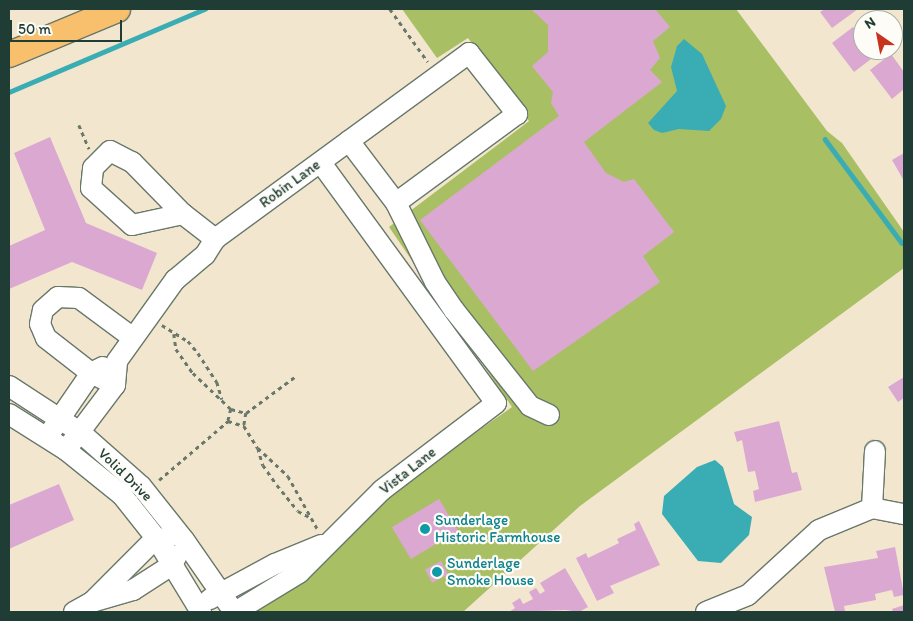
<!DOCTYPE html>
<html>
<head>
<meta charset="utf-8">
<style>
  body { margin:0 }
  #map { position:relative; width:913px; height:621px; overflow:hidden; background:#f2e7ce; font-family:Itim,sans-serif }
  div>[style] { position:absolute }
  [style*='--x'] { left:calc(var(--x)*1px); top:calc(var(--y)*1px); width:calc(var(--w)*1px); rotate:calc(var(--a)*1deg) }
  .green>* { inset:0; background:#a9bf64 }
  .water>* { inset:0; background:#3aacb4 }
  .stream>* { height:4.5px; margin:-2.25px; padding:0 2.25px; transform-origin:2.25px; border-radius:2.25px; background:#3aacb4 }
  .building>* { inset:0; background:#dba8d2; transform-origin:0 0 }
  .path>* { height:2.5px; margin-top:-1.25px; transform-origin:0; background:repeating-linear-gradient(90deg,#69786a 0 4px,transparent 0 8px) }
  .roads { filter:drop-shadow(1px 0 #69786a) drop-shadow(-1px 0 #69786a) drop-shadow(0 1px #69786a) drop-shadow(0 -1px #69786a) }
  .minor>* { height:20px; margin:-10px; padding:0 10px; transform-origin:10px; border-radius:10px; background:#fff }
  .major>* { height:25px; margin:-12.5px; padding:0 12.5px; transform-origin:12.5px; border-radius:12.5px; background:#f8bf6c }
  .dots>* { width:14px; height:14px; translate:-50% -50%; box-sizing:border-box; border:2px solid #fdfcf7; border-radius:50% }
  span { translate:-50% -50%; white-space:nowrap; text-align:center; line-height:1.15; -webkit-text-stroke:4.5px #fdfcf7; paint-order:stroke }
  .street-label { font-size:15px; color:#1f3d34 }
  .culture-label { font-size:15px; color:#0d838f }
  .left { translate:0 -50%; text-align:left }
  .frame { position:absolute; inset:0; border:10px solid #1f3d34; pointer-events:none }
  .north { position:absolute; left:853px; top:10px; width:50px; height:50px; box-sizing:border-box; background:#fdfcf7; border:1px solid #a4b0a9; border-radius:50%; rotate:327deg; font-size:14px; font-weight:700; line-height:20px; text-align:center; color:#1f3d34 }
  .north::after { content:''; display:block; margin:auto; width:18px; height:22px; background:#c8321e; clip-path:polygon(50% 0,100% 100%,50% 72%,0 100%) }
  .scale { position:absolute; left:10px; top:20px; width:112px; height:22px; box-sizing:border-box; border:2px solid #1f3d34; border-top:0; padding-left:6px; font-size:15px; line-height:18px; white-space:nowrap; color:#1f3d34; -webkit-text-stroke:4px #fdfcf7; paint-order:stroke }
</style>
</head>
<body>
<div id="map">
  <div class="green">
    <div style="clip-path:polygon(402px 9px,736px 9px,827px 131px,842px 143px,904px 232px,904px 268px,580px 506px,463px 612px,245px 612px,239px 598px,512px 407px,389px 227px,529px 121px,468px 38px,437px 58px)"></div>
  </div>
  <div class="water">
    <div style="clip-path:polygon(684px 39px,702px 54px,726px 106px,721px 119px,709px 131px,679px 129px,662px 133px,654px 130px,648px 123px,677px 91px,671px 67px,677px 46px)"></div>
    <div style="clip-path:polygon(715px 460px,723px 467px,734px 504px,752px 517px,749px 535px,721px 563px,698px 561px,662px 514px,664px 496px,697px 467px)"></div>
  </div>
  <div class="stream">
    <div style="--x:9;--y:92;--w:213;--a:-23"></div>
    <div style="--x:825;--y:139;--w:129;--a:53.5"></div>
  </div>
  <div class="building">
    <div style="clip-path:polygon(531px 9px,655px 9px,670px 27px,653px 41px,660px 58px,650px 70px,662px 82px,584px 142px,606px 173px,624px 182px,634px 179px,674px 232px,643px 256px,660px 282px,533px 371px,420px 220px,559px 116px,551px 103px,553px 92px,532px 66px,548px 52px,548px 25px)"></div>
    <div style="clip-path:polygon(825px 9px,858px 9px,832px 28px,820px 12px)"></div>
    <div style="clip-path:polygon(853px 27px,863px 41px,863px 50px,870px 50px,875px 56px,854px 72px,832px 43px)"></div>
    <div style="clip-path:polygon(891px 54px,904px 72px,904px 89px,892px 99px,870px 70px)"></div>
    <div style="clip-path:polygon(50px 137px,86px 223px,157px 253px,142px 290px,72px 262px,9px 289px,9px 246px,45px 230px,14px 153px)"></div>
    <div style="clip-path:polygon(904px 153px,904px 181px,892px 160px)"></div>
    <div style="clip-path:polygon(904px 377px,904px 398px,898px 402px,888px 387px)"></div>
    <div style="clip-path:polygon(779px 421px,792px 473px,797px 472px,802px 490px,755px 502px,753px 491px,759px 489px,755px 471px,748px 472px,742px 440px,737px 442px,734px 432px)"></div>
    <div style="clip-path:polygon(59px 484px,74px 520px,9px 549px,9px 505px)"></div>
    <div style="left:439px;top:499px;width:37px;height:55px;rotate:59deg"></div>
    <div style="clip-path:polygon(639px 521px,660px 565px,610px 586px,614px 593px,597px 601px,576px 558px,586px 553px,588px 558px,619px 543px,617px 539px,636px 530px,634px 524px)"></div>
    <div style="clip-path:polygon(895px 547px,904px 595px,894px 597px,892px 590px,875px 594px,876px 600px,844px 606px,845px 611px,835px 612px,824px 567px,878px 558px,876px 551px)"></div>
    <div style="left:441px;top:561px;width:15px;height:18px;rotate:62deg"></div>
    <div style="clip-path:polygon(565px 568px,588px 607px,579px 612px,566px 610px,509px 612px,515px 608px,512px 603px,520px 598px,523px 604px,533px 599px,529px 592px,536px 588px,540px 594px,545px 591px,540px 583px)"></div>
    <div style="clip-path:polygon(904px 605px,904px 612px,893px 612px,892px 609px)"></div>
  </div>
  <div class="path">
    <div style="--x:390;--y:9;--w:65;--a:54.4"></div>
    <div style="--x:79;--y:125;--w:26;--a:67"></div>
    <div style="--x:162;--y:325;--w:31;--a:32"></div>
    <div style="--x:188;--y:341;--w:16;--a:50"></div>
    <div style="--x:198;--y:353;--w:35;--a:57"></div>
    <div style="--x:217;--y:382;--w:18;--a:74"></div>
    <div style="--x:174;--y:334;--w:15;--a:82"></div>
    <div style="--x:176;--y:349;--w:29;--a:55"></div>
    <div style="--x:193;--y:373;--w:52;--a:43.5"></div>
    <div style="--x:231;--y:409;--w:16;--a:15"></div>
    <div style="--x:246;--y:413;--w:12;--a:99"></div>
    <div style="--x:231;--y:409;--w:12;--a:104"></div>
    <div style="--x:228;--y:421;--w:17;--a:17"></div>
    <div style="--x:244;--y:426;--w:26;--a:58"></div>
    <div style="--x:258;--y:448;--w:41;--a:43"></div>
    <div style="--x:288;--y:476;--w:62;--a:60.9"></div>
    <div style="--x:246;--y:413;--w:62;--a:-36.5"></div>
    <div style="--x:258;--y:448;--w:18;--a:74"></div>
    <div style="--x:263;--y:465;--w:24;--a:55"></div>
    <div style="--x:277;--y:485;--w:33;--a:51"></div>
    <div style="--x:298;--y:511;--w:15;--a:28"></div>
    <div style="--x:159;--y:480;--w:91;--a:-40.5"></div>
  </div>
  <div class="roads">
    <div class="minor">
      <div style="--x:396;--y:203;--w:88;--a:63.7"></div>
      <div style="--x:435;--y:282;--w:34;--a:56"></div>
      <div style="--x:454;--y:310;--w:122;--a:51.6"></div>
      <div style="--x:530;--y:406;--w:21;--a:25"></div>
      <div style="--x:183;--y:214;--w:52;--a:167.8"></div>
      <div style="--x:132;--y:225;--w:55;--a:-137.9"></div>
      <div style="--x:91;--y:188;--w:20;--a:-84"></div>
      <div style="--x:93;--y:168;--w:24;--a:-45"></div>
      <div style="--x:110;--y:151;--w:25;--a:27"></div>
      <div style="--x:132;--y:162;--w:73;--a:45.6"></div>
      <div style="--x:183;--y:214;--w:41;--a:38"></div>
      <div style="--x:115;--y:385;--w:27;--a:-153"></div>
      <div style="--x:91;--y:373;--w:57;--a:-142.1"></div>
      <div style="--x:46;--y:338;--w:15;--a:-113"></div>
      <div style="--x:40;--y:324;--w:14;--a:-78"></div>
      <div style="--x:43;--y:310;--w:20;--a:-41"></div>
      <div style="--x:58;--y:297;--w:21;--a:3"></div>
      <div style="--x:79;--y:298;--w:67;--a:36.5"></div>
      <div style="--x:9;--y:386;--w:86;--a:33.1"></div>
      <div style="--x:81;--y:433;--w:80;--a:41.5"></div>
      <div style="--x:141;--y:486;--w:69;--a:51.5"></div>
      <div style="--x:184;--y:540;--w:88;--a:55.2"></div>
      <div style="--x:9;--y:414;--w:67;--a:32.3"></div>
      <div style="--x:66;--y:450;--w:72;--a:38.8"></div>
      <div style="--x:122;--y:495;--w:55;--a:51.7"></div>
      <div style="--x:156;--y:538;--w:87;--a:58.7"></div>
      <div style="--x:52;--y:430;--w:69;--a:-55.6"></div>
      <div style="--x:91;--y:373;--w:13;--a:-27"></div>
      <div style="--x:66;--y:450;--w:81;--a:-53"></div>
      <div style="--x:115;--y:385;--w:24;--a:-85"></div>
      <div style="--x:117;--y:361;--w:100;--a:-54.4"></div>
      <div style="--x:175;--y:280;--w:39;--a:-40"></div>
      <div style="--x:205;--y:255;--w:19;--a:-58"></div>
      <div style="--x:215;--y:239;--w:315;--a:-36.2"></div>
      <div style="--x:469;--y:53;--w:78;--a:51.8"></div>
      <div style="--x:517;--y:114;--w:150;--a:143.7"></div>
      <div style="--x:396;--y:203;--w:78;--a:-127.2"></div>
      <div style="--x:872;--y:508;--w:57;--a:-87"></div>
      <div style="--x:210;--y:599;--w:74;--a:-28.3"></div>
      <div style="--x:275;--y:564;--w:50;--a:-22.4"></div>
      <div style="--x:92;--y:602;--w:43;--a:-16.3"></div>
      <div style="--x:133;--y:590;--w:46;--a:-32.7"></div>
      <div style="--x:172;--y:565;--w:11;--a:-63"></div>
      <div style="--x:74;--y:612;--w:21;--a:-29"></div>
      <div style="--x:92;--y:602;--w:91;--a:-45"></div>
      <div style="--x:156;--y:538;--w:11;--a:5"></div>
      <div style="--x:235;--y:612;--w:75;--a:-31.4"></div>
      <div style="--x:299;--y:573;--w:117;--a:-45"></div>
      <div style="--x:382;--y:490;--w:143;--a:-37.3"></div>
      <div style="--x:496;--y:403;--w:298;--a:-126.1"></div>
      <div style="--x:706;--y:612;--w:45;--a:-22"></div>
      <div style="--x:748;--y:595;--w:96;--a:-42.5"></div>
      <div style="--x:819;--y:530;--w:57;--a:-22.5"></div>
      <div style="--x:872;--y:508;--w:33;--a:11"></div>
    </div>
    <div class="major">
      <div style="--x:9;--y:54;--w:117;--a:-22.6"></div>
    </div>
  </div>
  <div class="dots">
    <div style="left:425px;top:529px;background:#0f9aa8"></div>
    <div style="left:437px;top:572px;background:#0f9aa8"></div>
  </div>
  <div class="street-label">
    <span style="left:290px;top:184px;rotate:-36deg">Robin Lane</span>
    <span style="left:408px;top:471px;rotate:-38deg">Vista Lane</span>
    <span style="left:125px;top:475px;rotate:44deg">Volid Drive</span>
  </div>
  <div class="culture-label">
    <span class="left" style="left:435px;top:529px">Sunderlage<br>Historic Farmhouse</span>
    <span class="left" style="left:447px;top:572px">Sunderlage<br>Smoke House</span>
  </div>
  <div class="frame"></div>
  <div class="north">N</div>
  <div class="scale">50 m</div>
</div>
</body>
</html>
